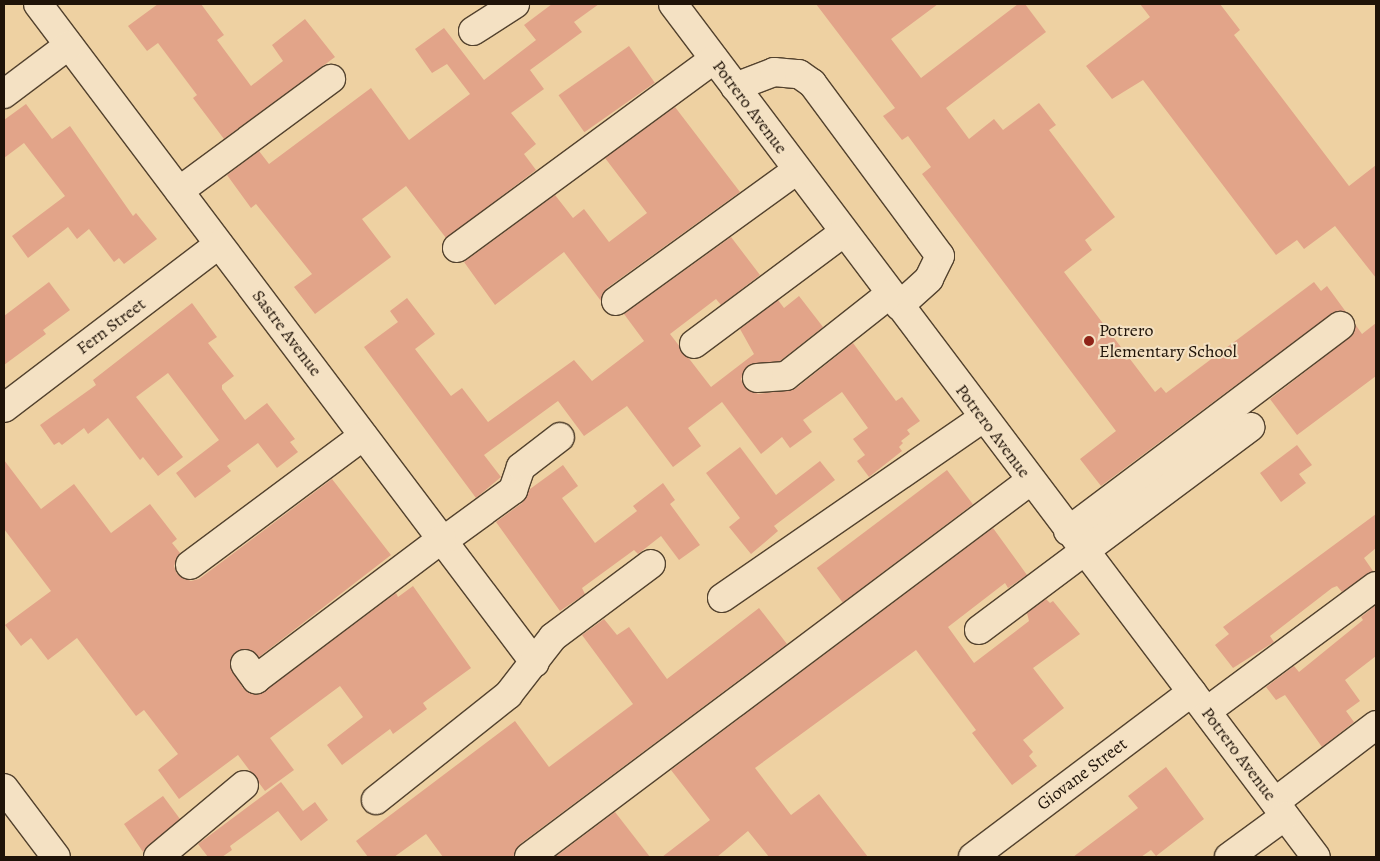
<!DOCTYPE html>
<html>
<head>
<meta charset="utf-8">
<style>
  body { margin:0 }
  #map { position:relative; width:1380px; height:861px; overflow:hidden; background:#eed1a2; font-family:Alegreya,serif }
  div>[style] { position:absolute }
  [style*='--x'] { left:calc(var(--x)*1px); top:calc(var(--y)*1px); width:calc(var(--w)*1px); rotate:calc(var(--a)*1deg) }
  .building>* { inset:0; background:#e2a489; transform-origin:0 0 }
  .roads { filter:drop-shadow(1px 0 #53422e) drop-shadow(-1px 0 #53422e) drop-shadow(0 1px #53422e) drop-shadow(0 -1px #53422e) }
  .minor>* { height:28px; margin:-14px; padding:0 14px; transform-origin:14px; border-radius:14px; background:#f4e1c3 }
  .dots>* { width:14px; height:14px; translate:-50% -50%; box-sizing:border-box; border:2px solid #f4e1c3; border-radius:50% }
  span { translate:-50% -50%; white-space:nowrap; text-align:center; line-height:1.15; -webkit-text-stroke:4px #f4e1c3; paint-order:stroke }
  .street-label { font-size:18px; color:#1f1308 }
  .poi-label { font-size:18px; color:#1f1308 }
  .left { translate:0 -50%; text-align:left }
  .frame { position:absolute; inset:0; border:5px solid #1f1308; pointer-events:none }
</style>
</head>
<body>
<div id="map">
  <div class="building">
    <div style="clip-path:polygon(158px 4px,201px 4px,224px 35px,217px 40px,251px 86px,283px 61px,272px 45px,305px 19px,335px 57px,224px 139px,193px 98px,197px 95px,158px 43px,147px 51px,128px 26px)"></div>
    <div style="clip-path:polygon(552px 4px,599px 4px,574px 22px,582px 32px,530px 70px,544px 89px,511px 113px,536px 144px,524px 154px,536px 170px,446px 238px,406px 186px,362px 219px,391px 257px,315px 314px,294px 287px,312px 274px,256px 204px,251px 208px,227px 175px,259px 151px,269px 164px,371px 88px,409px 140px,470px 94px,447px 64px,432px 73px,415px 49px,444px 28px,484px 80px,536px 40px,524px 25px)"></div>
    <div style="clip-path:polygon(816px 4px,938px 4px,891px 39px,921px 78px,1018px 4px,1025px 4px,1046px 32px,946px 108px,969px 139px,994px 119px,1003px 130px,1039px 103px,1056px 125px,1049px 130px,1115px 217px,1085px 240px,1092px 250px,1064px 272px,1155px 392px,1161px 387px,1166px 393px,1314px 282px,1321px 291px,1327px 286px,1346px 312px,1331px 314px,1101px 486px,1080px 459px,1116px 431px,922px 174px,931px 167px,908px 136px,902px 140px,883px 116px,895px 108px)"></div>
    <div style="clip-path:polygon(1140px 4px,1220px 4px,1240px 30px,1234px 35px,1349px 186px,1376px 165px,1376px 278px,1335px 226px,1304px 249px,1297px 240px,1276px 255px,1143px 80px,1112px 99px,1086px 66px,1150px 17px)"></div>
    <div style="left:629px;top:46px;width:45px;height:86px;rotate:55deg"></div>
    <div style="clip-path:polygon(26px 104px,52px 139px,70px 126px,133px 216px,136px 213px,157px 239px,124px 264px,119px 258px,114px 262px,89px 229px,77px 239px,68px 227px,28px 258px,12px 236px,65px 196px,24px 143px,4px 158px,4px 120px)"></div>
    <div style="clip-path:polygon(675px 107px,740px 192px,607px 288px,601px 301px,564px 252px,495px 305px,464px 262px,555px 195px,573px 218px,584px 209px,609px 242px,647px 213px,605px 158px)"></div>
    <div style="clip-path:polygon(731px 237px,760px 275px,721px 305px,716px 299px,670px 334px,711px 387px,754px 354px,740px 329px,778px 300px,784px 308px,799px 296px,823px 327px,780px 361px,748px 365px,741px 379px,744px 386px,758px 394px,795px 389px,853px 343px,896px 401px,902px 397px,920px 421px,907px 430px,910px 434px,901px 441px,903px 443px,899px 447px,902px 451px,869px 477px,857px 461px,865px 455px,853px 439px,868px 428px,842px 392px,803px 420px,812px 432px,790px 448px,782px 437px,761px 454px,722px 402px,688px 428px,701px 446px,673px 467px,627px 406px,584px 436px,558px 401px,484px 455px,501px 477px,476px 498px,364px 347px,398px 322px,390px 311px,407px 298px,435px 334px,415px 349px,451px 396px,462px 388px,488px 422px,574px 360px,592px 381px,644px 341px,624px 314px)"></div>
    <div style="clip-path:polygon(49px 282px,70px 310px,43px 330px,46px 334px,4px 365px,4px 316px)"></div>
    <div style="clip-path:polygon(192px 303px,217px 337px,208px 343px,234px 376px,222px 385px,222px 389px,245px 420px,267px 403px,295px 439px,290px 442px,298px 452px,277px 468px,258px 443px,227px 466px,231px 471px,195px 498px,176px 473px,219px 440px,168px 373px,136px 397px,183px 457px,158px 476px,143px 457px,140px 460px,108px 418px,88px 434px,84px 428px,62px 445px,59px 442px,54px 445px,40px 425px,96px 385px,93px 380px)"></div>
    <div style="clip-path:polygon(1376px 323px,1376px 376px,1297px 435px,1270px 399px,1349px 338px,1355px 324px,1362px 334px)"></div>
    <div style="clip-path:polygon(1297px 445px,1312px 465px,1299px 474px,1306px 483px,1281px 502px,1260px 473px)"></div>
    <div style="clip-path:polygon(740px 447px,776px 495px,820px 461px,835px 480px,774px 526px,778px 531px,751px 554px,729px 527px,740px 518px,706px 473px)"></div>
    <div style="clip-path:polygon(4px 460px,41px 509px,74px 484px,111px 533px,150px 504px,177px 539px,172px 543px,180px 553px,174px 566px,177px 574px,191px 581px,199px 579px,332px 479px,391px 555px,259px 657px,251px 650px,235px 652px,230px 666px,243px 688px,257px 695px,265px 691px,396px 593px,398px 597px,413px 586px,471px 668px,423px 703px,427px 709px,393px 734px,390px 729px,342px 765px,327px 745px,363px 717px,340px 686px,270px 738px,294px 770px,265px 791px,238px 755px,179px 799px,158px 770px,178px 754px,144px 710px,136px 716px,77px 638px,48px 660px,31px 638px,21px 646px,5px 625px,51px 591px,4px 529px)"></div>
    <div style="clip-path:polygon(563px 465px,578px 486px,562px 498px,595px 543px,637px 511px,633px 506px,663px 483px,675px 500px,670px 504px,700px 545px,679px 560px,661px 536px,638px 554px,634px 550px,582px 588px,585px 594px,560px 611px,496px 522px,522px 503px,530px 489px)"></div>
    <div style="left:947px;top:470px;width:43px;height:163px;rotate:53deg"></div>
    <div style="clip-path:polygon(1376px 514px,1376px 548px,1364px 558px,1373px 571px,1342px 592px,1337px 586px,1332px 588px,1270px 636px,1274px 642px,1233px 668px,1215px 645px,1229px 634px,1223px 627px)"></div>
    <div style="clip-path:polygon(993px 528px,1027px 575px,1008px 588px,1005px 583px,948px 627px,974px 663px,1029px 621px,1027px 613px,1046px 599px,1050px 603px,1053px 601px,1080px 634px,1033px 668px,1064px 708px,1023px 740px,1033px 752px,1029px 756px,1037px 766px,1012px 785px,972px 733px,976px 730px,916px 650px,755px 768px,791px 815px,819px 794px,868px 857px,769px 857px,748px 831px,717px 857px,662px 857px,710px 820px,671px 770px)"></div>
    <div style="clip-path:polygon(1376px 605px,1376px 656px,1345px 680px,1360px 701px,1346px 711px,1354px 722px,1322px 747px,1285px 695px,1276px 700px,1266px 687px,1294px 666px,1299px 672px,1363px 620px,1361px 617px)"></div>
    <div style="clip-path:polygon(759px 608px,787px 644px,520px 844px,514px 857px,443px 857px,426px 834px,394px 857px,368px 857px,356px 841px,515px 721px,549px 767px,633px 704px,582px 635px,604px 619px,617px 635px,629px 627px,667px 679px)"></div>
    <div style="clip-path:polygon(1166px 767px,1204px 819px,1156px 856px,1151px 850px,1141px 857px,1073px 857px,1138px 808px,1128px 796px)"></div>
    <div style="clip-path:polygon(281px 782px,303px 811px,315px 802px,328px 820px,301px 841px,278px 811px,230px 846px,232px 850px,222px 857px,208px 857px,198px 844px)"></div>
    <div style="clip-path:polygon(163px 796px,180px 819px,143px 852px,124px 824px)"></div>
    <div style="clip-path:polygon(615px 812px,650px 857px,555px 857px)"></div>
  </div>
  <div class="roads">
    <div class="minor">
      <div style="--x:38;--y:4;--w:825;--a:52.98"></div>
      <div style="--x:673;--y:4;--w:1068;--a:52.99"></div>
      <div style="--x:473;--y:31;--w:50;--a:-32.7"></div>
      <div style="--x:735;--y:87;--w:42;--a:-21"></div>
      <div style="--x:774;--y:72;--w:25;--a:5"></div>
      <div style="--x:799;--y:74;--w:16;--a:35"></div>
      <div style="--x:812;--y:83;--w:215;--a:53.5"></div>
      <div style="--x:940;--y:256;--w:25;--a:116"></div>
      <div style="--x:929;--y:279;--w:40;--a:138"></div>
      <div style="--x:4;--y:94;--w:81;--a:-37"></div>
      <div style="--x:179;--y:191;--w:189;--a:-36.4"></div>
      <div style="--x:457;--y:248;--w:319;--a:-36.3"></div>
      <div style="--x:616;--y:301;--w:223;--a:-35.9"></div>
      <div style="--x:694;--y:344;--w:187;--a:-36.7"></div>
      <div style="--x:757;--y:378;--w:29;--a:-4"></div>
      <div style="--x:786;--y:376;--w:132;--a:-38.3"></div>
      <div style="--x:4;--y:408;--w:270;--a:-37.3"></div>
      <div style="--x:1068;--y:531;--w:341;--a:-37"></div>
      <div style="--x:443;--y:541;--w:87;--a:-36.1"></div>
      <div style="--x:513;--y:490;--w:24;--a:-71"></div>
      <div style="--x:521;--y:467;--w:49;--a:-37.6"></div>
      <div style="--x:190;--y:565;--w:216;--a:-36.7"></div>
      <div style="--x:722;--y:598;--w:317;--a:-34.6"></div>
      <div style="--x:979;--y:630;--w:339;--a:-36.8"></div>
      <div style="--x:245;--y:664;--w:19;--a:54"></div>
      <div style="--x:256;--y:679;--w:233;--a:-37"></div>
      <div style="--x:1207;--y:711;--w:210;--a:-36.5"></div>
      <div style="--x:4;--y:788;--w:86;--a:53"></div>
      <div style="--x:376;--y:800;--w:169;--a:-38.5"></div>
      <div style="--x:508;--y:695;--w:73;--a:-52.2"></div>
      <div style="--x:553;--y:637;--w:122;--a:-36.7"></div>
      <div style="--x:1275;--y:802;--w:127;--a:-37.3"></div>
      <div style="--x:158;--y:857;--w:112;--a:-39.9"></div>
      <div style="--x:529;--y:857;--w:626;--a:-36.89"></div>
      <div style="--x:973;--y:857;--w:274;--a:-37"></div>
      <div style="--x:1229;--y:857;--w:69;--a:-36.2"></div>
    </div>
  </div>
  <div class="dots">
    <div style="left:1089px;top:341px;background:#8f2418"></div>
  </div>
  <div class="street-label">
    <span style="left:750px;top:107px;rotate:53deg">Potrero Avenue</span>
    <span style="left:111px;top:326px;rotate:-37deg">Fern Street</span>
    <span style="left:287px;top:333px;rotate:53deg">Sastre Avenue</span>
    <span style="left:993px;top:431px;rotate:53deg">Potrero Avenue</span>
    <span style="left:1239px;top:754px;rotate:53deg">Potrero Avenue</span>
    <span style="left:1082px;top:774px;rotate:-37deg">Giovane Street</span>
  </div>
  <div class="poi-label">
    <span class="left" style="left:1099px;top:341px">Potrero<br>Elementary School</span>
  </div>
  <div class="frame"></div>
</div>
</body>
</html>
